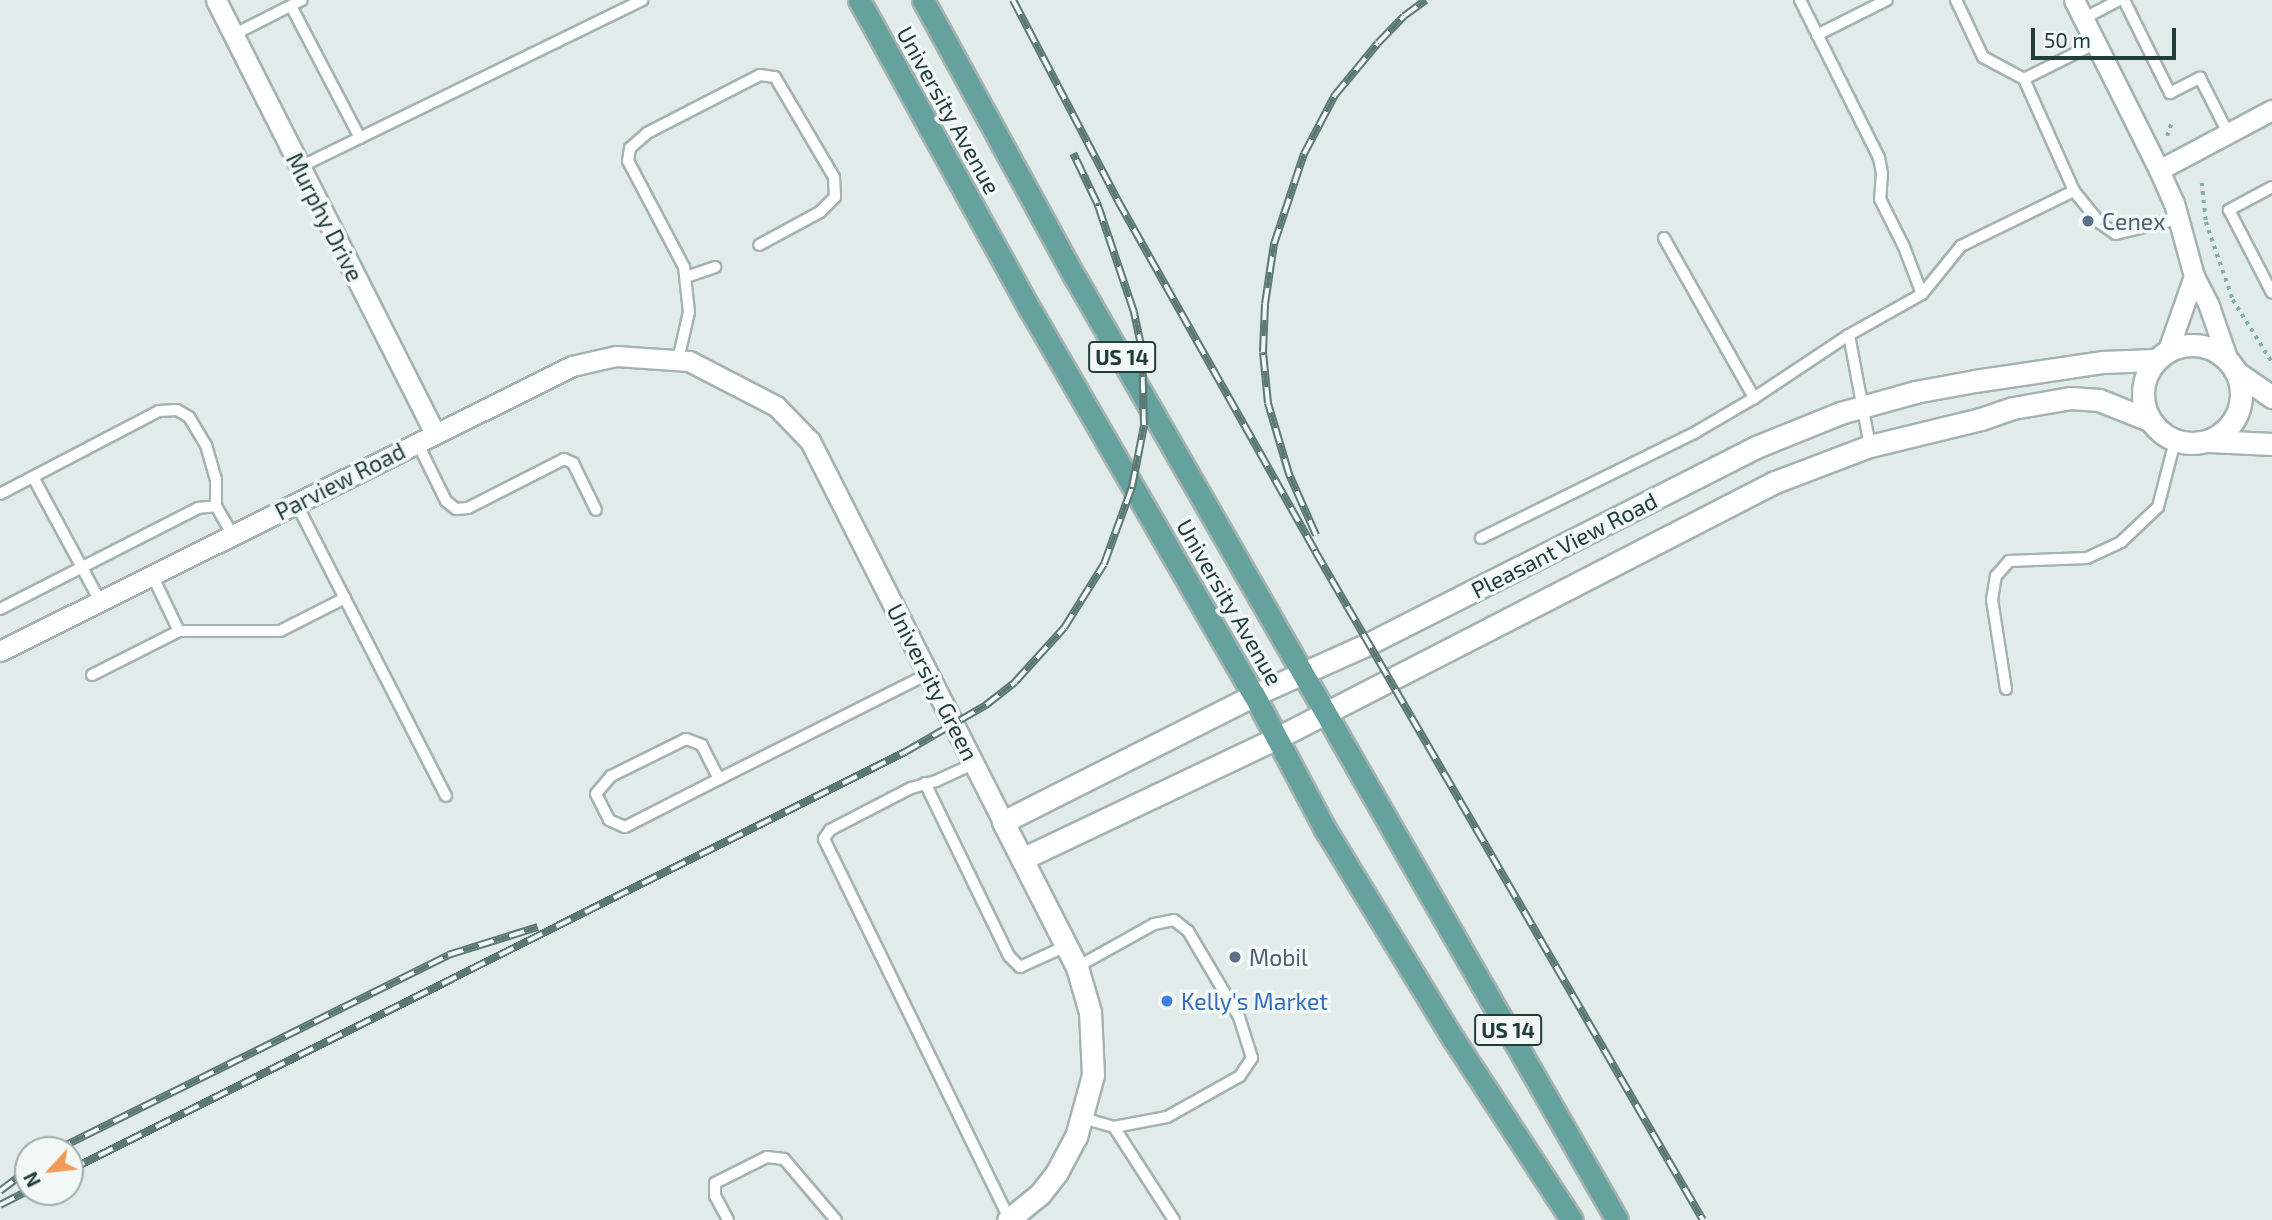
<!DOCTYPE html>
<html>
<head>
<meta charset="utf-8">
<style>
  body { margin:0 }
  #map { position:relative; width:2272px; height:1220px; overflow:hidden; background:#e1ebe9; font-family:"Exo 2",sans-serif }
  div>[style] { position:absolute }
  [style*='--x'] { left:calc(var(--x)*1px); top:calc(var(--y)*1px); width:calc(var(--w)*1px); rotate:calc(var(--a)*1deg) }
  .path>* { height:3.5px; margin-top:-1.75px; transform-origin:0; background:repeating-linear-gradient(90deg,#81afa9 0 3.5px,transparent 0 8.5px) }
  .roads { filter:drop-shadow(2px 0 #a4b3b1) drop-shadow(-2px 0 #a4b3b1) drop-shadow(0 2px #a4b3b1) drop-shadow(0 -2px #a4b3b1) }
  .service>* { height:10px; margin:-5px; padding:0 5px; transform-origin:5px; border-radius:5px; background:#fff }
  .minor>* { height:19px; margin:-9.5px; padding:0 9.5px; transform-origin:9.5px; border-radius:9.5px; background:#fff }
  .tertiary>* { height:21px; margin:-10.5px; padding:0 10.5px; transform-origin:10.5px; border-radius:10.5px; background:#fff }
  .secondary>* { height:21px; margin:-10.5px; padding:0 10.5px; transform-origin:10.5px; border-radius:10.5px; background:#fff }
  .secondary>.ring { margin:-10.5px; padding:0; box-sizing:content-box; background:none; border:21px solid #fff; border-radius:50% }
  .primary>* { height:21px; margin:-10.5px; padding:0 10.5px; transform-origin:10.5px; border-radius:10.5px; background:#65a19d }
  .rail>* { height:8px; margin-top:-4px; transform-origin:0; background:repeating-linear-gradient(90deg,#f1f8f6 0 16px,#5b7875 0 32px); box-sizing:border-box; border-block:2px solid #5b7875 }
  .dots>* { width:19px; height:19px; translate:-50% -50%; box-sizing:border-box; border:4px solid #f1f8f6; border-radius:50% }
  span { translate:-50% -50%; white-space:nowrap; text-align:center; line-height:1.15; -webkit-text-stroke:7px #f1f8f6; paint-order:stroke }
  .shield-label span { padding:2px 5px; background:#f1f8f6; border:2px solid; border-radius:5px; -webkit-text-stroke-width:0 }
  .shield-label { font-size:21px; color:#213c3a; font-weight:700 }
  .street-label { font-size:23px; color:#213c3a }
  .service-label { font-size:23px; color:#4e5e75 }
  .left { translate:0 -50%; text-align:left }
  .shop-label { font-size:23px; color:#366cbe }
  .north { position:absolute; left:14px; top:1136px; width:70px; height:70px; box-sizing:border-box; background:#f1f8f6; border:2px solid #9eadab; border-radius:50%; rotate:243deg; font-size:19px; font-weight:700; line-height:28px; text-align:center; color:#213c3a }
  .north::after { content:''; display:block; margin:auto; width:24px; height:32px; background:#f39a57; clip-path:polygon(50% 0,100% 100%,50% 72%,0 100%) }
  .scale { position:absolute; left:2031px; top:28px; width:145px; height:32px; box-sizing:border-box; border:4px solid #213c3a; border-top:0; padding-left:9px; font-size:21px; line-height:24px; white-space:nowrap; color:#213c3a; -webkit-text-stroke:5px #f1f8f6; paint-order:stroke }
</style>
</head>
<body>
<div id="map">
  <div class="path">
    <div style="--x:2167;--y:136;--w:16;--a:-72"></div>
    <div style="--x:2202;--y:183;--w:39;--a:84"></div>
    <div style="--x:2206;--y:222;--w:83;--a:70.9"></div>
    <div style="--x:2233;--y:300;--w:73;--a:57.8"></div>
  </div>
  <div class="roads">
    <div class="service">
      <div style="--x:1800;--y:0;--w:177;--a:63.4"></div>
      <div style="--x:1879;--y:158;--w:15;--a:79"></div>
      <div style="--x:1882;--y:173;--w:26;--a:94"></div>
      <div style="--x:1880;--y:199;--w:54;--a:63.4"></div>
      <div style="--x:1904;--y:247;--w:50;--a:69"></div>
      <div style="--x:1922;--y:294;--w:84;--a:150.7"></div>
      <div style="--x:1849;--y:335;--w:113;--a:79.3"></div>
      <div style="--x:1956;--y:0;--w:63;--a:64.7"></div>
      <div style="--x:1983;--y:57;--w:47;--a:28.2"></div>
      <div style="--x:2024;--y:79;--w:80;--a:-26.6"></div>
      <div style="--x:2124;--y:0;--w:104;--a:63.7"></div>
      <div style="--x:2170;--y:93;--w:34;--a:-27"></div>
      <div style="--x:2200;--y:78;--w:62;--a:63"></div>
      <div style="--x:291;--y:6;--w:149;--a:62.4"></div>
      <div style="--x:2083;--y:19;--w:41;--a:-27.8"></div>
      <div style="--x:233;--y:35;--w:77;--a:-26.9"></div>
      <div style="--x:1817;--y:35;--w:78;--a:-26.6"></div>
      <div style="--x:2024;--y:79;--w:123;--a:65.9"></div>
      <div style="--x:2074;--y:191;--w:41;--a:50.9"></div>
      <div style="--x:2100;--y:223;--w:19;--a:35"></div>
      <div style="--x:2116;--y:234;--w:64;--a:-13.6"></div>
      <div style="--x:300;--y:167;--w:381;--a:-26"></div>
      <div style="--x:2272;--y:187;--w:49;--a:151.9"></div>
      <div style="--x:2229;--y:210;--w:93;--a:62.6"></div>
      <div style="--x:1664;--y:238;--w:184;--a:60.6"></div>
      <div style="--x:1754;--y:398;--w:114;--a:-33.6"></div>
      <div style="--x:686;--y:277;--w:31;--a:-19"></div>
      <div style="--x:1922;--y:294;--w:62;--a:-50.9"></div>
      <div style="--x:1961;--y:246;--w:126;--a:-26"></div>
      <div style="--x:678;--y:360;--w:49;--a:-77.1"></div>
      <div style="--x:689;--y:312;--w:45;--a:-96.3"></div>
      <div style="--x:684;--y:267;--w:120;--a:-117.8"></div>
      <div style="--x:628;--y:161;--w:13;--a:-81"></div>
      <div style="--x:630;--y:148;--w:23;--a:-41"></div>
      <div style="--x:647;--y:133;--w:127;--a:-27.2"></div>
      <div style="--x:760;--y:75;--w:15;--a:8"></div>
      <div style="--x:775;--y:77;--w:116;--a:59.5"></div>
      <div style="--x:834;--y:177;--w:20;--a:87"></div>
      <div style="--x:835;--y:197;--w:21;--a:135"></div>
      <div style="--x:820;--y:212;--w:69;--a:151.6"></div>
      <div style="--x:417;--y:442;--w:66;--a:63.8"></div>
      <div style="--x:446;--y:501;--w:13;--a:39"></div>
      <div style="--x:456;--y:509;--w:12;--a:-5"></div>
      <div style="--x:468;--y:508;--w:108;--a:-27"></div>
      <div style="--x:564;--y:459;--w:10;--a:24"></div>
      <div style="--x:573;--y:463;--w:52;--a:63.9"></div>
      <div style="--x:33;--y:477;--w:141;--a:61.6"></div>
      <div style="--x:0;--y:494;--w:179;--a:-27.6"></div>
      <div style="--x:159;--y:411;--w:18;--a:-3"></div>
      <div style="--x:177;--y:410;--w:14;--a:30"></div>
      <div style="--x:189;--y:417;--w:33;--a:59"></div>
      <div style="--x:206;--y:445;--w:35;--a:74"></div>
      <div style="--x:216;--y:479;--w:27;--a:90"></div>
      <div style="--x:216;--y:506;--w:34;--a:60"></div>
      <div style="--x:296;--y:503;--w:329;--a:62.9"></div>
      <div style="--x:1481;--y:538;--w:240;--a:-26.2"></div>
      <div style="--x:1696;--y:432;--w:67;--a:-30.4"></div>
      <div style="--x:152;--y:575;--w:62;--a:64.3"></div>
      <div style="--x:0;--y:609;--w:222;--a:-27"></div>
      <div style="--x:198;--y:508;--w:18;--a:-6"></div>
      <div style="--x:92;--y:675;--w:97;--a:-26.8"></div>
      <div style="--x:179;--y:631;--w:101;--a:0"></div>
      <div style="--x:280;--y:631;--w:73;--a:-26.9"></div>
      <div style="--x:2006;--y:689;--w:90;--a:-98.9"></div>
      <div style="--x:1992;--y:600;--w:24;--a:-81"></div>
      <div style="--x:1996;--y:576;--w:20;--a:-49"></div>
      <div style="--x:2009;--y:561;--w:78;--a:-2.2"></div>
      <div style="--x:2087;--y:558;--w:38;--a:-25"></div>
      <div style="--x:2121;--y:542;--w:51;--a:-43.4"></div>
      <div style="--x:2158;--y:507;--w:68;--a:-75.6"></div>
      <div style="--x:973;--y:764;--w:41;--a:155.3"></div>
      <div style="--x:936;--y:781;--w:26;--a:164"></div>
      <div style="--x:911;--y:788;--w:91;--a:152.6"></div>
      <div style="--x:830;--y:830;--w:11;--a:124"></div>
      <div style="--x:824;--y:839;--w:422;--a:64"></div>
      <div style="--x:719;--y:779;--w:38;--a:-117"></div>
      <div style="--x:702;--y:745;--w:17;--a:-159"></div>
      <div style="--x:686;--y:739;--w:84;--a:153.7"></div>
      <div style="--x:611;--y:776;--w:23;--a:130"></div>
      <div style="--x:596;--y:794;--w:29;--a:63"></div>
      <div style="--x:609;--y:820;--w:17;--a:24"></div>
      <div style="--x:625;--y:827;--w:106;--a:-27.1"></div>
      <div style="--x:719;--y:779;--w:234;--a:-26.7"></div>
      <div style="--x:925;--y:783;--w:192;--a:64.1"></div>
      <div style="--x:1009;--y:956;--w:16;--a:45"></div>
      <div style="--x:1020;--y:967;--w:51;--a:-24.5"></div>
      <div style="--x:1077;--y:967;--w:88;--a:-29.2"></div>
      <div style="--x:1154;--y:924;--w:20;--a:-11"></div>
      <div style="--x:1174;--y:920;--w:18;--a:38"></div>
      <div style="--x:1188;--y:931;--w:100;--a:59.3"></div>
      <div style="--x:1239;--y:1017;--w:43;--a:72.4"></div>
      <div style="--x:1252;--y:1058;--w:22;--a:124"></div>
      <div style="--x:1240;--y:1076;--w:84;--a:150.7"></div>
      <div style="--x:1167;--y:1117;--w:54;--a:169.3"></div>
      <div style="--x:1114;--y:1127;--w:32;--a:-164"></div>
      <div style="--x:1114;--y:1127;--w:111;--a:57.2"></div>
      <div style="--x:728;--y:1220;--w:27;--a:-118"></div>
      <div style="--x:715;--y:1196;--w:13;--a:-90"></div>
      <div style="--x:715;--y:1183;--w:58;--a:-26.6"></div>
      <div style="--x:767;--y:1157;--w:17;--a:7"></div>
      <div style="--x:784;--y:1159;--w:80;--a:49.6"></div>
    </div>
    <div class="minor">
      <div style="--x:216;--y:0;--w:486;--a:63.2"></div>
      <div style="--x:2074;--y:0;--w:190;--a:63.4"></div>
      <div style="--x:2159;--y:170;--w:36;--a:66"></div>
      <div style="--x:2174;--y:203;--w:76;--a:74.7"></div>
      <div style="--x:2159;--y:170;--w:128;--a:-28"></div>
      <div style="--x:2168;--y:350;--w:78;--a:-70.6"></div>
      <div style="--x:2194;--y:276;--w:34;--a:63"></div>
      <div style="--x:2209;--y:306;--w:55;--a:70.9"></div>
      <div style="--x:0;--y:651;--w:639;--a:-26.48"></div>
      <div style="--x:572;--y:366;--w:45;--a:-12.8"></div>
      <div style="--x:616;--y:356;--w:73;--a:3.9"></div>
      <div style="--x:689;--y:361;--w:98;--a:27.3"></div>
      <div style="--x:776;--y:406;--w:49;--a:45.8"></div>
      <div style="--x:810;--y:441;--w:427;--a:63.1"></div>
    </div>
    <div class="tertiary">
      <div style="--x:1022;--y:859;--w:282;--a:-25.4"></div>
      <div style="--x:1008;--y:1220;--w:41;--a:-39.1"></div>
      <div style="--x:1040;--y:1194;--w:28;--a:-52"></div>
      <div style="--x:1057;--y:1172;--w:40;--a:-62"></div>
      <div style="--x:1076;--y:1137;--w:64;--a:-74.7"></div>
      <div style="--x:1093;--y:1075;--w:63;--a:-92.7"></div>
      <div style="--x:1090;--y:1012;--w:47;--a:-106.1"></div>
      <div style="--x:1077;--y:967;--w:163;--a:-117"></div>
      <div style="--x:1003;--y:822;--w:281;--a:-26.8"></div>
    </div>
    <div class="secondary">
      <div class="ring" style="left:2143px;top:345px;width:77px;height:77px"></div>
      <div style="--x:2236;--y:372;--w:44;--a:34.8"></div>
      <div style="--x:2209;--y:441;--w:63;--a:2.7"></div>
      <div style="--x:1254;--y:695;--w:125;--a:-24.1"></div>
      <div style="--x:1368;--y:644;--w:435;--a:-26.9"></div>
      <div style="--x:1756;--y:447;--w:91;--a:-22"></div>
      <div style="--x:1840;--y:413;--w:78;--a:-15.6"></div>
      <div style="--x:1915;--y:392;--w:61;--a:-10.4"></div>
      <div style="--x:1975;--y:381;--w:128;--a:-8.5"></div>
      <div style="--x:2102;--y:362;--w:53;--a:-2.2"></div>
      <div style="--x:1277;--y:738;--w:560;--a:-27.21"></div>
      <div style="--x:1775;--y:482;--w:102;--a:-20.8"></div>
      <div style="--x:1870;--y:446;--w:114;--a:-13.7"></div>
      <div style="--x:1981;--y:419;--w:34;--a:-19"></div>
      <div style="--x:2013;--y:408;--w:59;--a:-9.8"></div>
      <div style="--x:2071;--y:398;--w:28;--a:4"></div>
      <div style="--x:2099;--y:400;--w:54;--a:21.8"></div>
    </div>
    <div class="primary">
      <div style="--x:859;--y:0;--w:355;--a:61.1"></div>
      <div style="--x:1031;--y:311;--w:444;--a:59.9"></div>
      <div style="--x:1254;--y:695;--w:152;--a:62.1"></div>
      <div style="--x:1325;--y:829;--w:247;--a:58.6"></div>
      <div style="--x:1454;--y:1040;--w:215;--a:56.8"></div>
      <div style="--x:923;--y:0;--w:318;--a:61.3"></div>
      <div style="--x:1076;--y:279;--w:1085;--a:60.1"></div>
    </div>
  </div>
  <div class="rail">
    <div style="--x:1013;--y:0;--w:227;--a:62.4"></div>
    <div style="--x:1118;--y:201;--w:402;--a:60.6"></div>
    <div style="--x:1315;--y:551;--w:773;--a:59.89"></div>
    <div style="--x:1316;--y:535;--w:67;--a:-113.9"></div>
    <div style="--x:1289;--y:474;--w:74;--a:-106.5"></div>
    <div style="--x:1268;--y:403;--w:51;--a:-95.6"></div>
    <div style="--x:1263;--y:352;--w:48;--a:-87.6"></div>
    <div style="--x:1265;--y:304;--w:61;--a:-81.5"></div>
    <div style="--x:1274;--y:244;--w:95;--a:-71.6"></div>
    <div style="--x:1304;--y:154;--w:67;--a:-62.3"></div>
    <div style="--x:1335;--y:95;--w:67;--a:-50.4"></div>
    <div style="--x:1378;--y:43;--w:37;--a:-46"></div>
    <div style="--x:1404;--y:16;--w:27;--a:-36"></div>
    <div style="--x:56;--y:1150;--w:438;--a:-26.4"></div>
    <div style="--x:448;--y:955;--w:94;--a:-17.3"></div>
    <div style="--x:70;--y:1170;--w:934;--a:-26.59"></div>
    <div style="--x:905;--y:752;--w:94;--a:-30.1"></div>
    <div style="--x:986;--y:705;--w:37;--a:-38"></div>
    <div style="--x:1015;--y:682;--w:73;--a:-47.8"></div>
    <div style="--x:1064;--y:628;--w:75;--a:-58"></div>
    <div style="--x:1104;--y:564;--w:82;--a:-70"></div>
    <div style="--x:1132;--y:487;--w:63;--a:-79"></div>
    <div style="--x:1144;--y:425;--w:75;--a:-91.5"></div>
    <div style="--x:1142;--y:350;--w:39;--a:-102"></div>
    <div style="--x:1134;--y:312;--w:115;--a:-108.7"></div>
    <div style="--x:1097;--y:203;--w:55;--a:-115.6"></div>
    <div style="--x:0;--y:1191;--w:35;--a:-37"></div>
    <div style="--x:0;--y:1205;--w:31;--a:-27"></div>
  </div>
  <div class="dots">
    <div style="left:2088px;top:221px;background:#5c6f8a"></div>
    <div style="left:1235px;top:957px;background:#5c6f8a"></div>
    <div style="left:1167px;top:1001px;background:#3f7fe0"></div>
  </div>
  <div class="shield-label">
    <span style="left:1122px;top:357px">US 14</span>
    <span style="left:1508px;top:1030px">US 14</span>
  </div>
  <div class="street-label">
    <span style="left:949px;top:110px;rotate:61deg">University Avenue</span>
    <span style="left:325px;top:217px;rotate:63deg">Murphy Drive</span>
    <span style="left:340px;top:481px;rotate:-27deg">Parview Road</span>
    <span style="left:1564px;top:545px;rotate:-27deg">Pleasant View Road</span>
    <span style="left:1230px;top:602px;rotate:60deg">University Avenue</span>
    <span style="left:933px;top:682px;rotate:63deg">University Green</span>
  </div>
  <div class="service-label">
    <span class="left" style="left:2102px;top:221px">Cenex</span>
    <span class="left" style="left:1249px;top:957px">Mobil</span>
  </div>
  <div class="shop-label">
    <span class="left" style="left:1181px;top:1001px">Kelly's Market</span>
  </div>
  <div class="north">N</div>
  <div class="scale">50 m</div>
</div>
</body>
</html>
